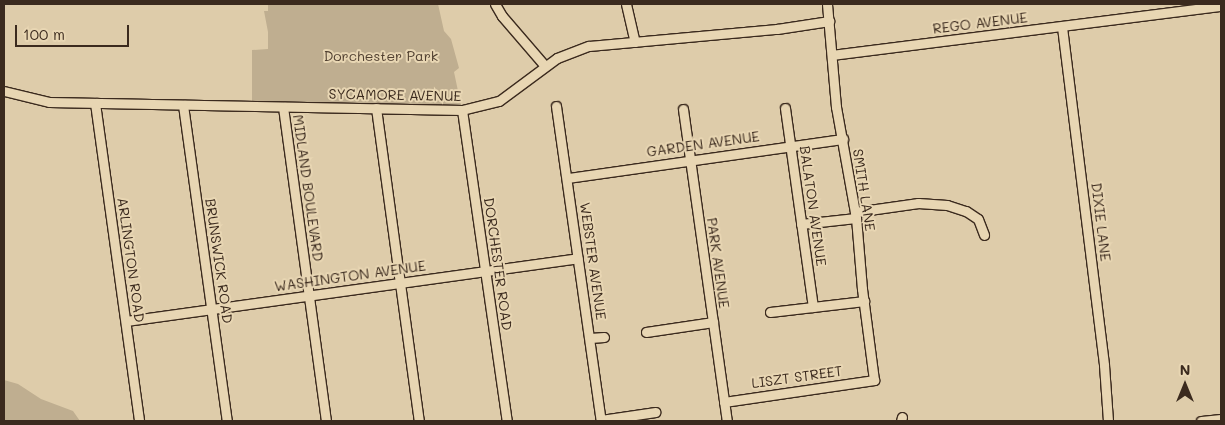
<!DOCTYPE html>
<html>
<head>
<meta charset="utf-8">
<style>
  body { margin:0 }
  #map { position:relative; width:1225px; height:425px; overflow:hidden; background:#deccaa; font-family:Mali,sans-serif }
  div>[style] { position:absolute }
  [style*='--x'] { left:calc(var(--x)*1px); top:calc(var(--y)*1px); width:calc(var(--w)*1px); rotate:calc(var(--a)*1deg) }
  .green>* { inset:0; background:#bfae90 }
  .roads { filter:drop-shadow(1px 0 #3b2a1e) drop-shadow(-1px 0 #3b2a1e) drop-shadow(0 1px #3b2a1e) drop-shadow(0 -1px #3b2a1e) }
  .minor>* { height:9px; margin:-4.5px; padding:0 4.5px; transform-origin:4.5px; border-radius:4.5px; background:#e8d6b3 }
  span { translate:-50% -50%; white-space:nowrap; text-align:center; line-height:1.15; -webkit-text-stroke:4px #e8d6b3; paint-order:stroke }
  .street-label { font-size:14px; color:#3b2a1e }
  .park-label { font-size:14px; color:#4f3e2f }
  .frame { position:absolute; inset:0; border:5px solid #3b2a1e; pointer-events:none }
  .north { position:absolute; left:1160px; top:360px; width:50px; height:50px; -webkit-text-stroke:4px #e8d6b3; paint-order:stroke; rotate:0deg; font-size:14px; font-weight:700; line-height:20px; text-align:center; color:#3b2a1e }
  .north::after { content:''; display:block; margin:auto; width:18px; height:22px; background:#3b2a1e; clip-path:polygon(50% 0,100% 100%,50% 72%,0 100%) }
  .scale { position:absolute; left:15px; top:25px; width:114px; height:22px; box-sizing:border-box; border:2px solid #3b2a1e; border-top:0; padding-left:6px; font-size:15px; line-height:18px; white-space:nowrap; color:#3b2a1e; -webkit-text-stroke:4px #e8d6b3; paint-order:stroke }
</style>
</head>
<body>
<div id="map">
  <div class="green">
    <div style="clip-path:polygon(268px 4px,438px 4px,444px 31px,451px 39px,459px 68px,454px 72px,462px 110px,252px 106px,252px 50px,268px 49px,268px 32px,264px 11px,268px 11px)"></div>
    <div style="clip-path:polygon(4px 380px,18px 384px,41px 399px,73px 411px,80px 421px,4px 421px)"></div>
  </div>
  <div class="roads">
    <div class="minor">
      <div style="--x:495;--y:4;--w:14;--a:60"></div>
      <div style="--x:502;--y:16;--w:66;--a:49.3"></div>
      <div style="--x:626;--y:4;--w:39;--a:77"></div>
      <div style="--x:1062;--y:27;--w:341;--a:82.9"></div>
      <div style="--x:1104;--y:365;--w:56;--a:85.9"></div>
      <div style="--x:832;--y:55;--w:392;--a:-7.2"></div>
      <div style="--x:4;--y:91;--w:46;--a:13.7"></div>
      <div style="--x:49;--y:102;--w:413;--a:1.1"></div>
      <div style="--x:462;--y:110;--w:38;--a:-14"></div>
      <div style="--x:499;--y:101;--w:72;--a:-36.6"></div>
      <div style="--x:557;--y:58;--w:34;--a:-21"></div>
      <div style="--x:589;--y:46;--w:189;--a:-5.2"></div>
      <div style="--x:777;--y:29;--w:53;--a:-8.7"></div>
      <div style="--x:95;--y:103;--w:321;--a:82.1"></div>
      <div style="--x:183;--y:105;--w:319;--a:82.1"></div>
      <div style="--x:556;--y:106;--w:318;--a:81.9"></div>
      <div style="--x:283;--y:107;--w:317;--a:82.2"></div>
      <div style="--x:376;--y:108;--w:316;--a:82.2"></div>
      <div style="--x:785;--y:108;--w:201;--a:82"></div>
      <div style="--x:683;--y:109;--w:315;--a:82"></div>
      <div style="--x:462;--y:110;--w:314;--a:81.8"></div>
      <div style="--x:568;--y:178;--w:278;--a:-8.1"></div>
      <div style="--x:855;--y:212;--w:64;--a:-8.1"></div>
      <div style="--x:918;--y:203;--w:29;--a:4"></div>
      <div style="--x:947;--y:205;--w:20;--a:18"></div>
      <div style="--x:966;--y:211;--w:14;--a:34"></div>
      <div style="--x:978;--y:219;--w:17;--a:69"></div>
      <div style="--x:801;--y:224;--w:55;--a:-6.2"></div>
      <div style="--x:770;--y:312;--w:95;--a:-6.7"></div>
      <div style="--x:126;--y:321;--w:456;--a:-7.9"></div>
      <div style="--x:646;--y:332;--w:68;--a:-8.5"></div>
      <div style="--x:590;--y:338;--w:14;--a:-4"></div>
      <div style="--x:724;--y:402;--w:152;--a:-8.3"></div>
      <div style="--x:874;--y:380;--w:92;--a:-97.5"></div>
      <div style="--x:862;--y:289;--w:71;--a:-94.8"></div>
      <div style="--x:856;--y:218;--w:113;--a:-100.2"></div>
      <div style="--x:836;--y:107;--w:103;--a:-95"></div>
      <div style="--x:601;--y:420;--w:55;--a:-8.4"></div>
      <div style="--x:901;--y:421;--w:4;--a:-76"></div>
      <div style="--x:1201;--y:421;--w:20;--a:-6"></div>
    </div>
  </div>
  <div class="street-label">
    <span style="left:980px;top:23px;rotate:-7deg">REGO AVENUE</span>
    <span style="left:395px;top:95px;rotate:1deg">SYCAMORE AVENUE</span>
    <span style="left:703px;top:144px;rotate:-8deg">GARDEN AVENUE</span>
    <span style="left:308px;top:188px;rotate:82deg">MIDLAND BOULEVARD</span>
    <span style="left:864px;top:190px;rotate:81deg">SMITH LANE</span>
    <span style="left:813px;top:206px;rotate:82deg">BALATON AVENUE</span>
    <span style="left:1101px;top:222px;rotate:83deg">DIXIE LANE</span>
    <span style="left:131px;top:260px;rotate:82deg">ARLINGTON ROAD</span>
    <span style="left:219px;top:261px;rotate:82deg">BRUNSWICK ROAD</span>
    <span style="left:593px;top:261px;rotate:82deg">WEBSTER AVENUE</span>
    <span style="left:718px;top:263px;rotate:82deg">PARK AVENUE</span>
    <span style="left:498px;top:264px;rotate:82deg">DORCHESTER ROAD</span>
    <span style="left:350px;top:276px;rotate:-8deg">WASHINGTON AVENUE</span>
    <span style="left:797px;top:377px;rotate:-8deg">LISZT STREET</span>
  </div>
  <div class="park-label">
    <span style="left:381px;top:56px">Dorchester Park</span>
  </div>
  <div class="frame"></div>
  <div class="north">N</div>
  <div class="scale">100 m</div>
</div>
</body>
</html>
